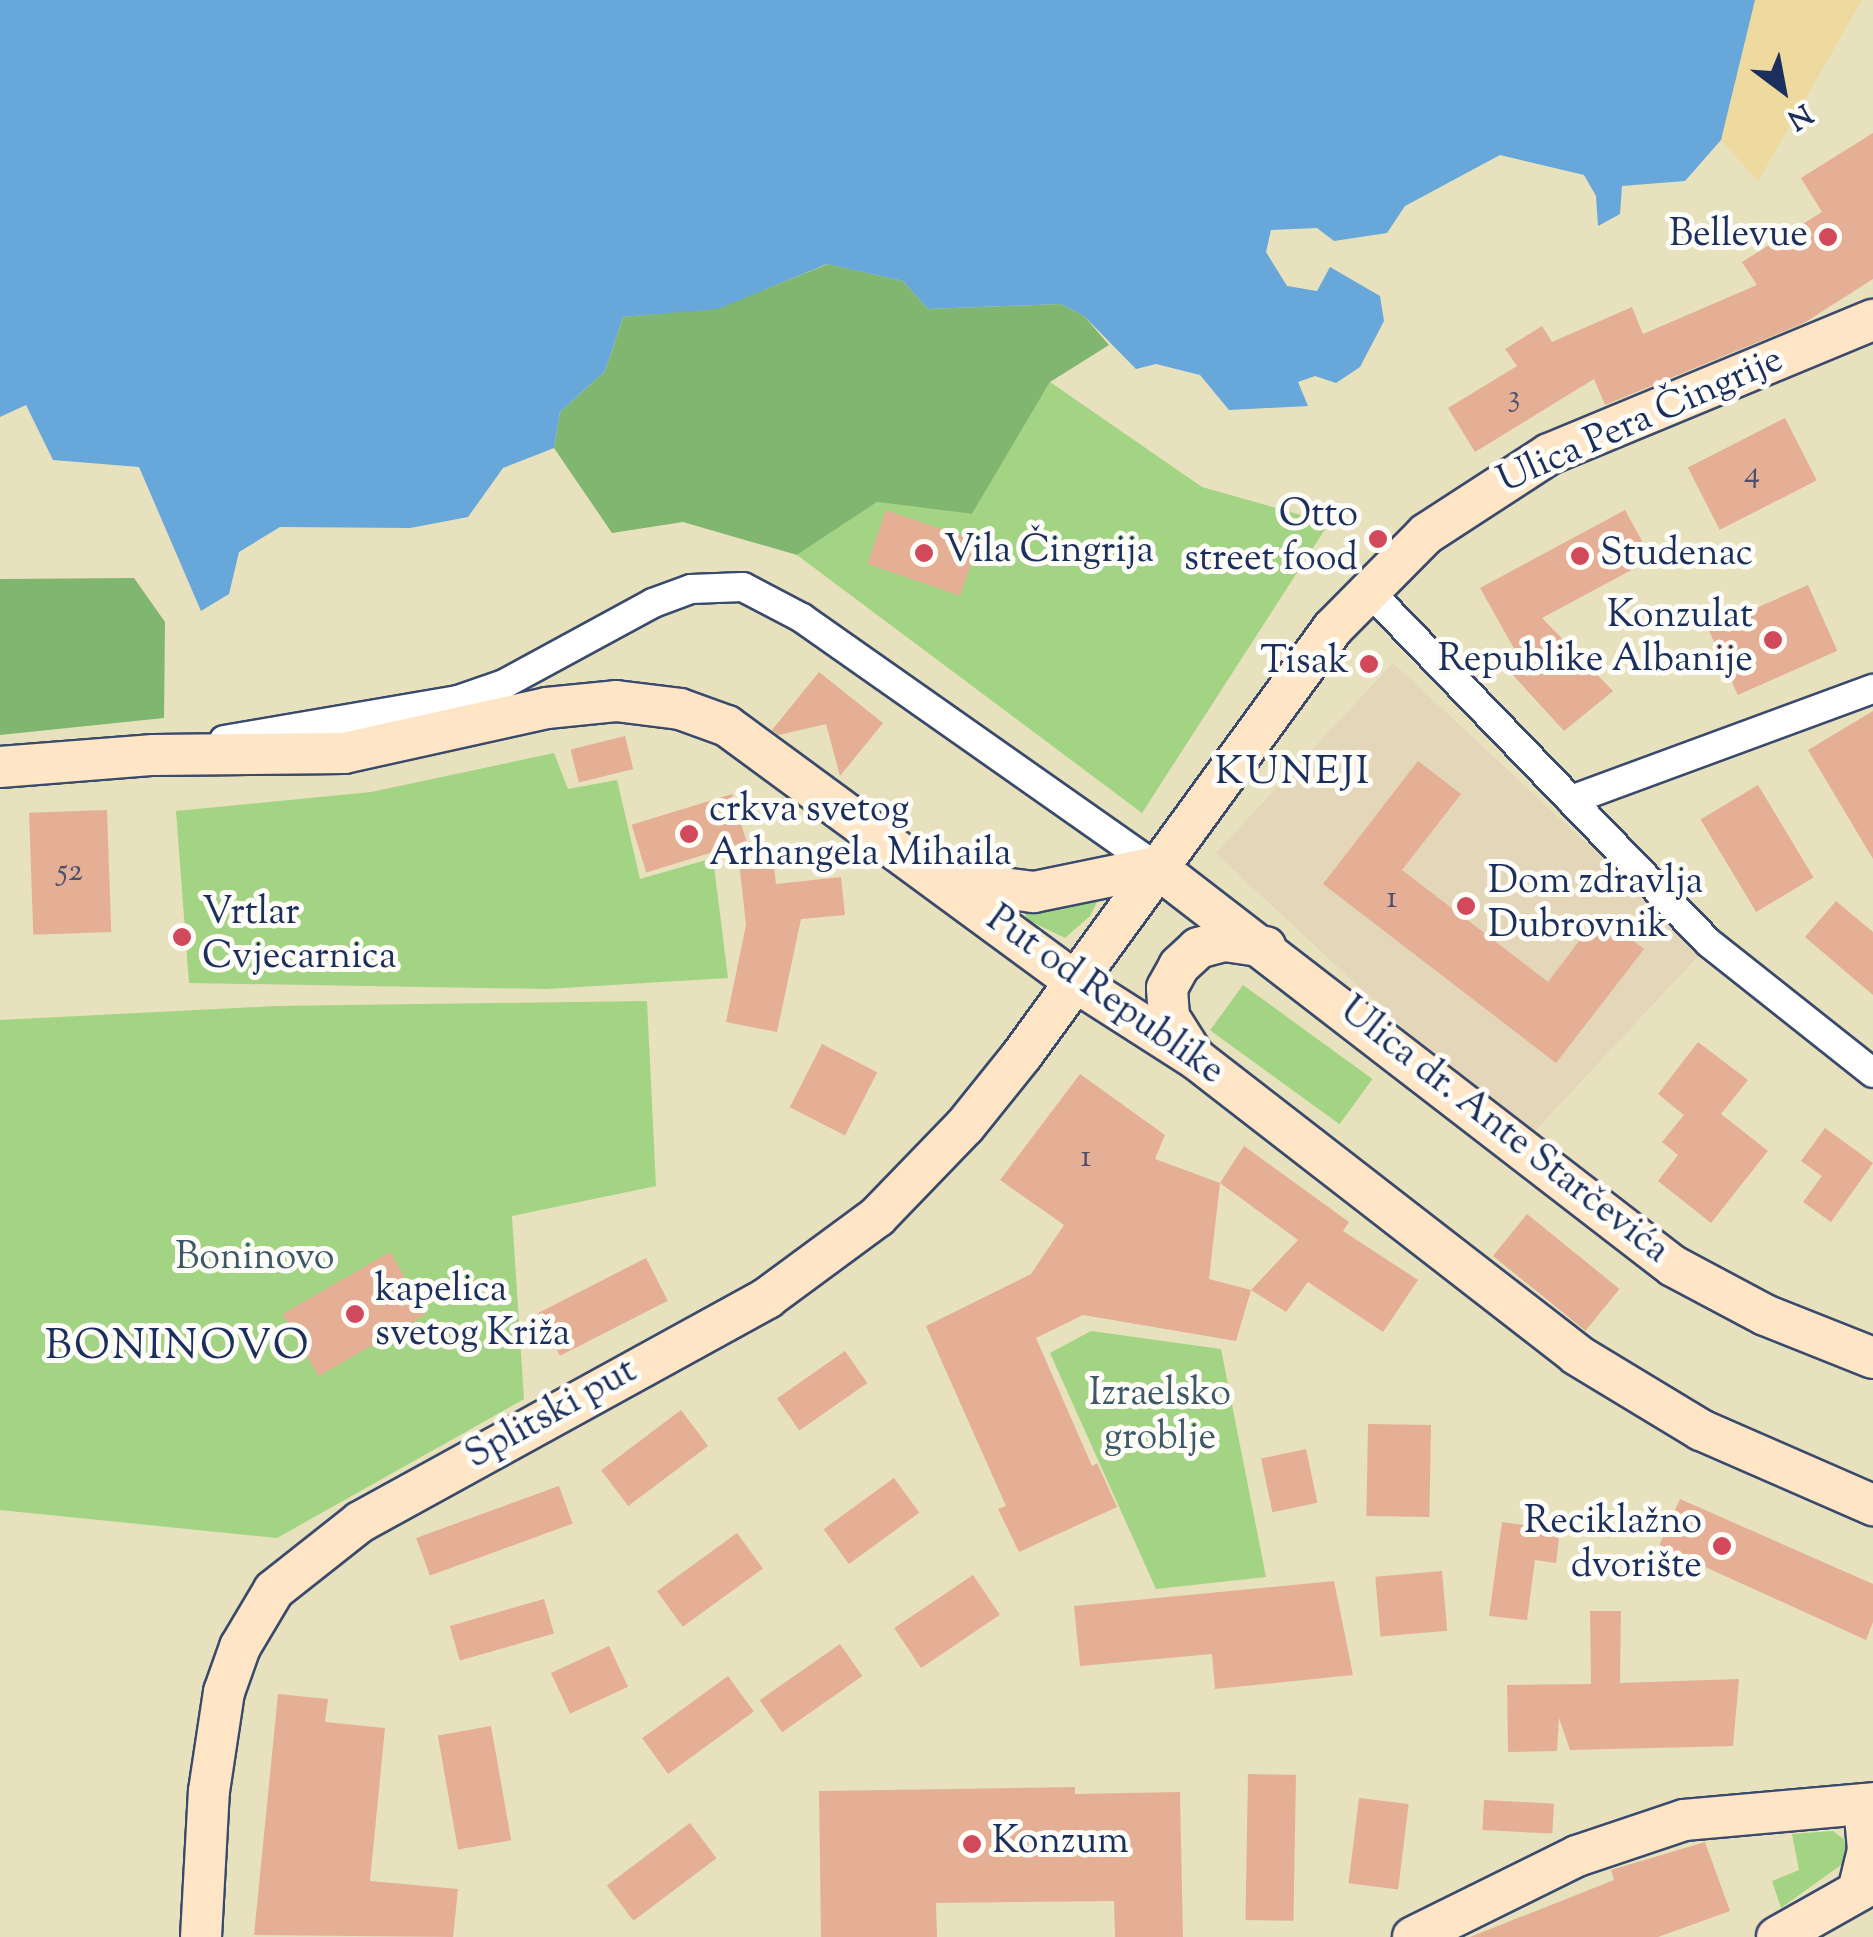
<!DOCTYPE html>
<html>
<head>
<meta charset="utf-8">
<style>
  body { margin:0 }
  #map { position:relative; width:1873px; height:1937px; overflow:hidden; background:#e7e1be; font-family:"Sorts Mill Goudy",serif }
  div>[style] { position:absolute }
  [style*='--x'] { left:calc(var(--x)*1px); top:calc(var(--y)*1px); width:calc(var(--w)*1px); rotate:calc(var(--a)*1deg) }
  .built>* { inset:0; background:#e4d6b8; transform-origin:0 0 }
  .green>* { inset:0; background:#a2d483; transform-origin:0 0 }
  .forest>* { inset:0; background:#81b671 }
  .sand>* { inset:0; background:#eeda9e }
  .water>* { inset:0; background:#68a7da }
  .building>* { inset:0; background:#e5af95; transform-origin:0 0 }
  .roads { filter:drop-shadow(2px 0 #3a4a6c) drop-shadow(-2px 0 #3a4a6c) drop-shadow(0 2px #3a4a6c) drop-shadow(0 -2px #3a4a6c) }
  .street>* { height:28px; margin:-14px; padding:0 14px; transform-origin:14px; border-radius:14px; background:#fff }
  .secondary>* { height:40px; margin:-20px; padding:0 20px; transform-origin:20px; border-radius:20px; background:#fde5c5 }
  .dots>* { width:28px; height:28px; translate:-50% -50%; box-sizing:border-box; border:5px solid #fdfcf7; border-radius:50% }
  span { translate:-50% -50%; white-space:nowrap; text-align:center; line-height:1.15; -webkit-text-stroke:10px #fdfcf7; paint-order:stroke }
  .number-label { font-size:32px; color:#4e4f6c }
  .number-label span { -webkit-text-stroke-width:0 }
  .poi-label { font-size:38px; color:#1b2f5e }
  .right { translate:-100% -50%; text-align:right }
  .left { translate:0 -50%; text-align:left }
  .street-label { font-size:38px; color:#1b2f5e }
  .park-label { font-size:38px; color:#3d5867 }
  .neighbourhood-label { font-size:40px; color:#1b2f5e; letter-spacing:2.5px }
  .quarter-label { font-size:42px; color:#1b2f5e; letter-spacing:2.5px }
  .north { position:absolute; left:1733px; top:40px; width:100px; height:100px; -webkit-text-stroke:8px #fdfcf7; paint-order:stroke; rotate:148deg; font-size:28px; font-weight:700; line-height:40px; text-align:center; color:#1b2f5e }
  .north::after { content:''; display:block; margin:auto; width:35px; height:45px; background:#1b2f5e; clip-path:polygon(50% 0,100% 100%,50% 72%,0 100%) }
</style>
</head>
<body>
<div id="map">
  <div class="built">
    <div style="left:1393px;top:663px;width:423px;height:260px;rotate:43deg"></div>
  </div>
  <div class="green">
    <div style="clip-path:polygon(1050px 382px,1202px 487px,1329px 523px,1142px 813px,797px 555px,877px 502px,972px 514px)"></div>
    <div style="clip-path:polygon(554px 753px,568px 789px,617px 780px,640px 879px,713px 858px,728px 978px,546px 989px,189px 983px,176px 811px,371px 792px)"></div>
    <div style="clip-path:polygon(1099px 898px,1090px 916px,1065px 938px,1028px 920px,1021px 906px)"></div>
    <div style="left:1243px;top:985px;width:160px;height:56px;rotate:36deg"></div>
    <div style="clip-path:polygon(647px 1001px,656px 1186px,512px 1216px,524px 1399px,277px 1538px,0 1510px,0 1020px,277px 1006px)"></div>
    <div style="clip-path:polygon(1091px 1331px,1221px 1349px,1266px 1577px,1156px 1589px,1050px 1353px)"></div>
    <div style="clip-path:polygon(1833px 1831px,1844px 1839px,1848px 1860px,1781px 1908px,1772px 1881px,1799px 1870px,1792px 1834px)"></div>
  </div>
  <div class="forest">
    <div style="clip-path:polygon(828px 264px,903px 281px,928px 309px,1061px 304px,1084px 316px,1109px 345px,1050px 382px,972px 514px,877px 502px,797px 555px,683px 522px,612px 533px,554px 448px,560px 412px,605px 371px,623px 317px,718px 308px)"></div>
    <div style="clip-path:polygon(134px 578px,165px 622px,164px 718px,0 735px,0 579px)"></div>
  </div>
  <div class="sand">
    <div style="clip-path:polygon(1755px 0,1862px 0,1758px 181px,1721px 140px)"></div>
  </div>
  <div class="water">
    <div style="clip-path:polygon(0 0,1755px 0,1721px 140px,1685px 181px,1622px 186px,1620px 214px,1598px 226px,1596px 196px,1584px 175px,1500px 155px,1405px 206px,1387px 233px,1334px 241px,1317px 228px,1271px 230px,1266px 252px,1287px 286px,1317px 291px,1330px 267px,1380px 296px,1384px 321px,1360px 367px,1336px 383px,1315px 376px,1298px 382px,1308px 406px,1229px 410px,1200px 375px,1156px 364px,1136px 369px,1084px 316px,1061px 304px,928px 309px,903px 281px,827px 264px,718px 309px,623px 317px,605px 371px,560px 412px,554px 448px,503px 468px,468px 517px,410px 528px,280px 527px,239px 552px,229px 594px,201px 611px,139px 467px,53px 460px,26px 405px,0 417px)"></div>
  </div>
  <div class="building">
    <div style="clip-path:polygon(1873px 133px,1873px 279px,1804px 323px,1605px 405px,1594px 379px,1475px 452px,1448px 408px,1517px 366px,1505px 349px,1542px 326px,1552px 342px,1632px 307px,1643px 334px,1757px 285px,1742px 262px,1822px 212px,1801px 178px)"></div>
    <div style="left:1785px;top:418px;width:70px;height:109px;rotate:63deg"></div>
    <div style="left:886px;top:510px;width:98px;height:57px;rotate:19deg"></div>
    <div style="clip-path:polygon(1625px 510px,1652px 559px,1542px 618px,1613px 691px,1564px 731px,1502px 663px,1516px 652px,1480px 588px)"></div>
    <div style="left:1808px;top:585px;width:72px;height:109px;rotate:66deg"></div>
    <div style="clip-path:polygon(819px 672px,883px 723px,840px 776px,826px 724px,779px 735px,772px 730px)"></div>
    <div style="clip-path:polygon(1873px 711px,1873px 859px,1808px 750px)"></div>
    <div style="left:625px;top:736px;width:34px;height:56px;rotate:76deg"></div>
    <div style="clip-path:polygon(1418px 761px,1461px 794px,1402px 870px,1548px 982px,1599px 915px,1644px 949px,1556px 1063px,1323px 884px)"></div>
    <div style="left:1758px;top:785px;width:108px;height:67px;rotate:59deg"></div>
    <div style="left:732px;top:794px;width:50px;height:105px;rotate:73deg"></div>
    <div style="left:107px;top:810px;width:122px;height:78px;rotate:88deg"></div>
    <div style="clip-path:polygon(773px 859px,776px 884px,841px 877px,845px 915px,801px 919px,777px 1032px,726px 1022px,746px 925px,739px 862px)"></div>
    <div style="clip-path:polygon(1836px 901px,1873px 932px,1873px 995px,1805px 937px)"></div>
    <div style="clip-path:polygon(1698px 1042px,1748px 1080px,1721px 1114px,1768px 1151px,1711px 1223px,1658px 1181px,1678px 1155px,1662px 1142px,1684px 1115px,1658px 1094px)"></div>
    <div style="left:822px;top:1044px;width:62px;height:71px;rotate:27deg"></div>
    <div style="clip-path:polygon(1080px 1074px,1165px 1135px,1155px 1159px,1220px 1183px,1209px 1279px,1251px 1290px,1236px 1341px,1083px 1315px,1036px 1338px,1092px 1466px,1097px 1463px,1117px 1507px,1019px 1552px,998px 1509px,1006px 1506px,926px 1326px,1031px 1274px,1064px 1225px,1000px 1180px)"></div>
    <div style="clip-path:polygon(1825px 1128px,1873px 1163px,1831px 1222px,1803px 1202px,1822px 1176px,1801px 1161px)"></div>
    <div style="clip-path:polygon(1244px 1146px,1349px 1222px,1343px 1231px,1418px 1280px,1383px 1332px,1308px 1282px,1286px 1312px,1251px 1290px,1298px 1240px,1220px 1183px)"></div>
    <div style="left:1527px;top:1214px;width:119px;height:54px;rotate:39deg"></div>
    <div style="left:390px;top:1252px;width:72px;height:124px;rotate:60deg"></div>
    <div style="left:646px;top:1258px;width:48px;height:121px;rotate:63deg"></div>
    <div style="left:845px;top:1351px;width:39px;height:83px;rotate:55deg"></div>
    <div style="left:681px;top:1410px;width:45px;height:100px;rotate:53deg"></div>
    <div style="left:1368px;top:1424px;width:63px;height:92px;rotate:1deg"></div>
    <div style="left:1306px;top:1449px;width:55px;height:46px;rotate:78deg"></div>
    <div style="left:894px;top:1478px;width:43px;height:87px;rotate:54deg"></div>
    <div style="left:559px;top:1486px;width:40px;height:152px;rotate:70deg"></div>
    <div style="clip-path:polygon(1680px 1499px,1873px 1584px,1873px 1622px,1866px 1640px,1659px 1546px)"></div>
    <div style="clip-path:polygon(1502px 1522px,1560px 1530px,1556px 1563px,1535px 1560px,1527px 1620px,1489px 1616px)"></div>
    <div style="left:737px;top:1533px;width:44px;height:99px;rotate:54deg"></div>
    <div style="left:1442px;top:1571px;width:60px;height:67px;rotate:85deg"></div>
    <div style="left:973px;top:1575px;width:48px;height:95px;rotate:56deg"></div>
    <div style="clip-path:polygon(1334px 1581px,1353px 1675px,1215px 1689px,1212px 1654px,1080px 1666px,1074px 1606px)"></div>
    <div style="left:544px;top:1599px;width:36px;height:98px;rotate:74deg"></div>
    <div style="clip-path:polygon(1590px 1611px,1621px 1611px,1620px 1683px,1739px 1679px,1733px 1746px,1570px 1750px,1559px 1718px,1557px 1751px,1508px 1752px,1507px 1685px,1591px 1684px)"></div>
    <div style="left:840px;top:1644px;width:39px;height:98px;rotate:55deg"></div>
    <div style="left:609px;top:1646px;width:45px;height:64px;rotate:65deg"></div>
    <div style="left:728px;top:1676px;width:44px;height:106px;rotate:54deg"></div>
    <div style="clip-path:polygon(278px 1694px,328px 1699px,325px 1722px,385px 1728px,370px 1881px,458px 1889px,453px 1937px,254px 1935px)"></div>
    <div style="left:491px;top:1726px;width:116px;height:54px;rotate:80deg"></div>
    <div style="left:1248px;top:1774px;width:48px;height:146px;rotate:1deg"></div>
    <div style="clip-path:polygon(1075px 1787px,1075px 1794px,1180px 1792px,1183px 1937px,1115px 1937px,1114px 1901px,936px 1903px,937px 1937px,821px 1937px,819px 1791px)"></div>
    <div style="left:1359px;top:1798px;width:50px;height:86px;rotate:7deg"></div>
    <div style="left:1484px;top:1800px;width:70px;height:30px;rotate:3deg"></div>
    <div style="left:690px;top:1823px;width:44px;height:104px;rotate:53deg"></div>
    <div style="clip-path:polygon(1705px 1842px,1730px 1911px,1658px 1937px,1470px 1937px,1614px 1880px,1611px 1870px)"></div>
  </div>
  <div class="roads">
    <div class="street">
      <div style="--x:1369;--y:591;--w:489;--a:46"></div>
      <div style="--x:1709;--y:943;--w:209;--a:38.4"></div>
      <div style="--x:224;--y:740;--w:237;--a:-9.7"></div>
      <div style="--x:458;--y:700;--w:49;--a:-19.2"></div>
      <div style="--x:504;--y:684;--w:170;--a:-28.5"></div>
      <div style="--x:653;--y:603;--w:40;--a:-20.2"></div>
      <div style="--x:691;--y:589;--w:52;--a:-2.2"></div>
      <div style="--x:743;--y:587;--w:67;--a:27.7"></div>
      <div style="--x:802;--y:618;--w:433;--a:35.1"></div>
      <div style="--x:1571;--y:800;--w:322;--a:-20.2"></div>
    </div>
    <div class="secondary">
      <div style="--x:0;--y:767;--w:154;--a:-4.5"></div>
      <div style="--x:154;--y:755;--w:190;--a:-0.6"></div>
      <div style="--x:344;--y:753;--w:208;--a:-12.5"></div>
      <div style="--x:547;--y:708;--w:69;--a:-5.8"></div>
      <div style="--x:616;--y:701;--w:64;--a:7.1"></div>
      <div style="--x:680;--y:709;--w:50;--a:19.9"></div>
      <div style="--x:727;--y:726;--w:431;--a:36.3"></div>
      <div style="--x:1074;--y:981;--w:145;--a:32.6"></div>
      <div style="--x:1196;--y:1059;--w:482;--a:37.8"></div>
      <div style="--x:1577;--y:1355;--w:145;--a:31.2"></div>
      <div style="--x:1701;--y:1430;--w:188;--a:23.6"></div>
      <div style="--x:1156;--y:867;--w:653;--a:37.66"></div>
      <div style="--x:1673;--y:1266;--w:104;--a:28"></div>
      <div style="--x:1765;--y:1315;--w:116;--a:21.7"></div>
      <div style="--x:948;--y:881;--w:87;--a:7.3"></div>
      <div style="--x:1034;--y:892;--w:125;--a:-11.6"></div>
      <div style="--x:1193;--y:1055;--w:45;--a:-122.3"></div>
      <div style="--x:1169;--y:1017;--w:29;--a:-94"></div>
      <div style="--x:1167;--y:988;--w:25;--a:-61"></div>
      <div style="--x:1179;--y:966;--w:26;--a:-43"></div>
      <div style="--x:1198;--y:948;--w:28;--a:-15"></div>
      <div style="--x:1225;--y:941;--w:41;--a:8.3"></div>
      <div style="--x:1858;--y:1891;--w:42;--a:-76.3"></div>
      <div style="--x:1868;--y:1850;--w:46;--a:-95"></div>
      <div style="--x:201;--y:1937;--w:146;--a:-86.9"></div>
      <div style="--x:209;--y:1791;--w:100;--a:-81.4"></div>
      <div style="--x:224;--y:1692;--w:48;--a:-70.4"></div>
      <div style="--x:240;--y:1647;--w:66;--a:-59.2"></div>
      <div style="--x:274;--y:1590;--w:110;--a:-38.3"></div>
      <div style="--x:360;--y:1522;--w:465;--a:-28.8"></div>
      <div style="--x:767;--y:1298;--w:137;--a:-36.4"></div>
      <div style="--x:877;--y:1217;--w:127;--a:-46"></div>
      <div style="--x:965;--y:1126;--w:91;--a:-51.2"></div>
      <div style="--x:1022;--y:1055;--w:528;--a:-53.93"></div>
      <div style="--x:1333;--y:628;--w:132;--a:-45.3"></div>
      <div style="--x:1426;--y:534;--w:147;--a:-33"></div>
      <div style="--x:1549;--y:454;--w:351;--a:-22.5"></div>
      <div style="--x:1413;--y:1937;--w:183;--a:-26.3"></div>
      <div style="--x:1577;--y:1856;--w:113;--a:-18.6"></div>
      <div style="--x:1684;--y:1820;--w:190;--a:-5.1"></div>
      <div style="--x:1777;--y:1937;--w:110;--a:-29.4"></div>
    </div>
  </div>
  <div class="dots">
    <div style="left:1828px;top:237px;background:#d1495b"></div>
    <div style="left:1378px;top:539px;background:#d1495b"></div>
    <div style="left:924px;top:553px;background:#d1495b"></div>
    <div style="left:1580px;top:556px;background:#d1495b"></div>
    <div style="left:1773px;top:640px;background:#d1495b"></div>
    <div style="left:1369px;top:664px;background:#d1495b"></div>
    <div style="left:689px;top:834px;background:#d1495b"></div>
    <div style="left:1466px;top:906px;background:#d1495b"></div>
    <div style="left:182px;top:937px;background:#d1495b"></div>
    <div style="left:355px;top:1314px;background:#d1495b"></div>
    <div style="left:1722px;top:1546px;background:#d1495b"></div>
    <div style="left:972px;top:1844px;background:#d1495b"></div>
  </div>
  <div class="number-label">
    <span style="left:1514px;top:398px">3</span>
    <span style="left:1752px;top:474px">4</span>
    <span style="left:70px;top:872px">52</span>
    <span style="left:1392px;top:899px">1</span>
    <span style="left:1086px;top:1158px">1</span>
  </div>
  <div class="poi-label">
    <span class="right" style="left:1808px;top:237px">Bellevue</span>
    <span class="right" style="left:1358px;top:539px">Otto<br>street food</span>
    <span class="left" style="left:944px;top:553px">Vila Čingrija</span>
    <span class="left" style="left:1600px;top:556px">Studenac</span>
    <span class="right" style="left:1753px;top:640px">Konzulat<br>Republike Albanije</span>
    <span class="right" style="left:1349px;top:664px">Tisak</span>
    <span class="left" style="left:709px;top:834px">crkva svetog<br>Arhangela Mihaila</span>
    <span class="left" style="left:1488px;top:906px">Dom zdravlja<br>Dubrovnik</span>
    <span class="left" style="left:202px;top:937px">Vrtlar<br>Cvjecarnica</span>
    <span class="left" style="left:375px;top:1314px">kapelica<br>svetog Križa</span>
    <span class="right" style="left:1702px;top:1546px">Reciklažno<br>dvorište</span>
    <span class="left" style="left:992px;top:1844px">Konzum</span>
  </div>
  <div class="street-label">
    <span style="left:1641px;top:422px;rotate:-24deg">Ulica Pera Čingrije</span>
    <span style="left:1104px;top:997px;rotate:35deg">Put od Republike</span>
    <span style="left:1503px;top:1132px;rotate:38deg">Ulica dr. Ante Starčevića</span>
    <span style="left:552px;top:1415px;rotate:-29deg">Splitski put</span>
  </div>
  <div class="park-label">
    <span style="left:255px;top:1260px">Boninovo</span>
    <span style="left:1160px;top:1418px">Izraelsko<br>groblje</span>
  </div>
  <div class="neighbourhood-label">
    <span style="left:1293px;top:774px">KUNEJI</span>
  </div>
  <div class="quarter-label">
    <span style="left:178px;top:1348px">BONINOVO</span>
  </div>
  <div class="north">N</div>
</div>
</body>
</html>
